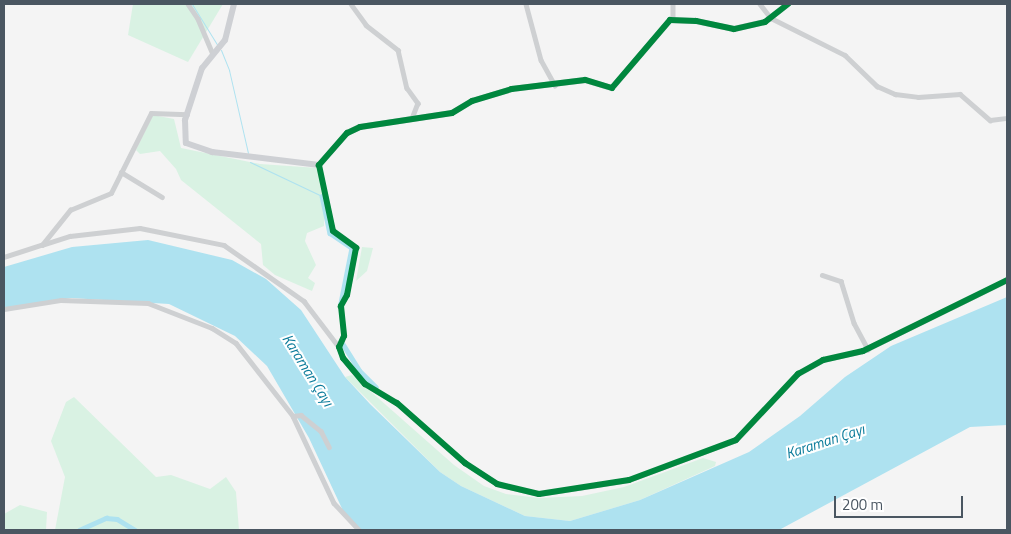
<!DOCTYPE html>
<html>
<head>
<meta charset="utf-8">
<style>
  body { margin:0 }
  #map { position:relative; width:1011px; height:534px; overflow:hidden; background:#f4f4f4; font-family:"Titillium Web",sans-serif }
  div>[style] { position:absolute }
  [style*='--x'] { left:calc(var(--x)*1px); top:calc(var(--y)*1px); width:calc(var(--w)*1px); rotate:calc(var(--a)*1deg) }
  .green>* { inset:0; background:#d9f2e3 }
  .water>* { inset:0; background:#aee2f0 }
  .stream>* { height:1px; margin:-0.5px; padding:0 0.5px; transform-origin:0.5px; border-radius:0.5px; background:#aee2f0 }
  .canal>* { height:4.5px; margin:-2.25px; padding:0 2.25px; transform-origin:2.25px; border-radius:2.25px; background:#aee2f0 }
  .street>* { height:4.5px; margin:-2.25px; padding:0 2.25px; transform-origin:2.25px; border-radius:2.25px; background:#ced0d2 }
  .secondary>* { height:6px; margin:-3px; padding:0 3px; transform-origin:3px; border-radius:3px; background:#ced0d4 }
  .cycleway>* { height:6px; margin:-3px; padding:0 3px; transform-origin:3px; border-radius:3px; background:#00873e }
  span { translate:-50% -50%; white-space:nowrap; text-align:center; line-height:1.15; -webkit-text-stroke:4px #fff; paint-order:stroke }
  .water-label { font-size:15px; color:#0c7c9b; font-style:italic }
  .frame { position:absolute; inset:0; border:5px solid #4a5661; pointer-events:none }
  .scale { position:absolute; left:834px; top:496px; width:129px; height:22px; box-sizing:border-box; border:2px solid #4a5661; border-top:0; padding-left:6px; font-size:15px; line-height:18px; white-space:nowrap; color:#4a5661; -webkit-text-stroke:4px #fff; paint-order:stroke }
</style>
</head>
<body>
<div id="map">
  <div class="green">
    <div style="clip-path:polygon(133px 4px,223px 4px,188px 62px,128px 35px)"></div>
    <div style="clip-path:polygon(153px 115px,174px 119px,181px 148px,260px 164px,318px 168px,329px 216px,324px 218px,324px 226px,307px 233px,305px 241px,316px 265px,308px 278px,315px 283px,312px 291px,275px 275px,263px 265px,261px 244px,181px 180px,176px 169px,160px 151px,140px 154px,136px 150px)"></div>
    <div style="clip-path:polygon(362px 247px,373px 248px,367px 271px,356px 281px)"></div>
    <div style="clip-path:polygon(352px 375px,454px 465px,484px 486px,506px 494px,539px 498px,582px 496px,624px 487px,703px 458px,716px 462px,715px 466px,640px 500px,570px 521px,525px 516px,461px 486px,440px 472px,345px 377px)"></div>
    <div style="clip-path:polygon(74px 397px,156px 477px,171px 475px,210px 489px,226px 477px,236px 492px,239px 530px,55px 530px,65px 477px,51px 441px,66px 402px)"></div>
    <div style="clip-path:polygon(20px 505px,47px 512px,46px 530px,4px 530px,4px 514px)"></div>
  </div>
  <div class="water">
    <div style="clip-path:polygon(148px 240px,232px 260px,266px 279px,301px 310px,345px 377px,370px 404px,440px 472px,461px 486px,525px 516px,570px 521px,640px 500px,749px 452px,800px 416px,845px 377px,891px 346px,1007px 297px,1007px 425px,970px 427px,779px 530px,361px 530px,345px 515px,309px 438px,267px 366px,235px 336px,169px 304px,71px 298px,4px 310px,4px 267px,72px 247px)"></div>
  </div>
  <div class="stream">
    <div style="--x:192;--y:4;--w:49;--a:58.2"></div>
    <div style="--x:221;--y:50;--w:22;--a:68"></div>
    <div style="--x:229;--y:70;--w:85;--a:77.1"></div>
    <div style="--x:250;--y:162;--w:80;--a:25.3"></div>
  </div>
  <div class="canal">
    <div style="--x:322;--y:196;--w:38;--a:78"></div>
    <div style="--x:330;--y:233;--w:27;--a:34"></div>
    <div style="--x:352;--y:248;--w:56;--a:101.3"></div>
    <div style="--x:343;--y:344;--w:31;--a:58"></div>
    <div style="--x:359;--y:370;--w:24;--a:45"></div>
    <div style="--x:79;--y:530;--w:30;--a:-24"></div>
    <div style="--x:106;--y:518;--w:11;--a:5"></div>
    <div style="--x:117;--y:519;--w:21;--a:31"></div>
  </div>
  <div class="street">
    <div style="--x:188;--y:4;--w:18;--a:56"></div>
    <div style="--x:198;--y:19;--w:38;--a:67"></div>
    <div style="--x:351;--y:4;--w:26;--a:54"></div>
    <div style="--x:366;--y:25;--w:41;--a:38"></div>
    <div style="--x:398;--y:50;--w:39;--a:77"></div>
    <div style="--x:407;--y:88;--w:19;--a:54"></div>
    <div style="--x:418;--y:103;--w:17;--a:111"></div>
    <div style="--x:526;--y:4;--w:58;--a:75"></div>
    <div style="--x:541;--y:60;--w:29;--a:61"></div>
    <div style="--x:673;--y:4;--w:16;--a:90"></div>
    <div style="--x:760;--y:4;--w:18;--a:52"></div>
    <div style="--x:771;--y:18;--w:83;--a:26.6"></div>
    <div style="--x:845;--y:55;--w:45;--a:44.1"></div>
    <div style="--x:877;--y:86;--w:20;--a:24"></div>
    <div style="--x:895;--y:94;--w:23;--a:7"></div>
    <div style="--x:918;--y:97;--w:42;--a:-4.1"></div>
    <div style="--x:960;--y:94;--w:40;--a:41"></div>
    <div style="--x:990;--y:120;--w:17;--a:-7"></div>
    <div style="--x:319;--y:165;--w:67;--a:78"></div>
    <div style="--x:333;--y:231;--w:29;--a:36"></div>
    <div style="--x:356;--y:248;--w:48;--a:100.8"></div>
    <div style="--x:347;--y:295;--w:13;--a:119"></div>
    <div style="--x:341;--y:306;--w:30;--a:84"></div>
    <div style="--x:344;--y:336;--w:12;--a:114"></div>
    <div style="--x:339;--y:347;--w:12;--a:70"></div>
    <div style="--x:343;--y:358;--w:34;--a:50"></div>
    <div style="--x:365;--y:384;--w:37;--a:31"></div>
    <div style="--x:397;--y:403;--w:91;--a:41.4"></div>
    <div style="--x:465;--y:463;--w:38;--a:33"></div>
    <div style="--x:497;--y:484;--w:43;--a:13.4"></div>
    <div style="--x:539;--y:494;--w:91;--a:-8.8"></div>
    <div style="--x:629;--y:480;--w:114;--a:-20.5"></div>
    <div style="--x:736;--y:440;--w:91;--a:-46.8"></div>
    <div style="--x:798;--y:374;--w:29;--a:-29"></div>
    <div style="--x:823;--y:360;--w:41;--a:-12.7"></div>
    <div style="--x:863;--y:351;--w:161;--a:-26.2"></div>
    <div style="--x:121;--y:172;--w:48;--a:31.4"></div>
    <div style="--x:42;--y:245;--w:29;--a:-18"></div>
    <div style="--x:70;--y:236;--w:70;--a:-6.5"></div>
    <div style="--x:140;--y:228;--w:86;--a:11.4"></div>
    <div style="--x:224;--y:245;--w:98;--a:35"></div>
    <div style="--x:304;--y:301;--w:58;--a:52.7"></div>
    <div style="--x:4;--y:257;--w:40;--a:-18"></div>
    <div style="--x:42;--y:245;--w:45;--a:-51.3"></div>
    <div style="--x:70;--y:210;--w:44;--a:-22.5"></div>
    <div style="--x:111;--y:193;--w:89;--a:-63.4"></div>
    <div style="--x:151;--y:113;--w:36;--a:2"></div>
    <div style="--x:822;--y:275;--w:20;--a:18"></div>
    <div style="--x:841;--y:281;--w:44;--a:72.8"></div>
    <div style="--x:854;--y:323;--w:30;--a:62"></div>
    <div style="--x:4;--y:309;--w:58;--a:-9"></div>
    <div style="--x:61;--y:300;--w:87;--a:2"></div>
    <div style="--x:148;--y:303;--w:69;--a:21.3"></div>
    <div style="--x:212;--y:328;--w:28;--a:32"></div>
    <div style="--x:236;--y:343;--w:93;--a:52"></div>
    <div style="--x:293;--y:416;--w:96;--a:64.8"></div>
    <div style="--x:334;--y:503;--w:37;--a:47"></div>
    <div style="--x:293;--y:416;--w:8;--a:-7"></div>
    <div style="--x:301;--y:415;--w:26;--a:39"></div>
    <div style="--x:321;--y:431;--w:18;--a:63"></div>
  </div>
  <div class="secondary">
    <div style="--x:234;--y:4;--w:37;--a:104"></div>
    <div style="--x:225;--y:40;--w:36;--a:129"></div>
    <div style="--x:202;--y:68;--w:55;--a:108.1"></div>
    <div style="--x:185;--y:120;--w:23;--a:88"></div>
    <div style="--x:186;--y:143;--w:28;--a:19"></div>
    <div style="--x:212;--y:152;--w:108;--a:6.9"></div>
    <div style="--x:319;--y:165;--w:43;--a:-48.8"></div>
    <div style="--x:347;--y:133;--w:14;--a:-25"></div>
    <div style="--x:360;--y:127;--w:93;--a:-8.7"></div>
    <div style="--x:452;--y:113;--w:23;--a:-31"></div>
    <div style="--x:472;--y:101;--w:42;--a:-16.7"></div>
    <div style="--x:512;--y:89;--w:74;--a:-7"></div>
    <div style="--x:585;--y:80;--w:28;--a:17"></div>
    <div style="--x:612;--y:88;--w:89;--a:-49.5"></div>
    <div style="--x:670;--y:20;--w:26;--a:2"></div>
    <div style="--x:696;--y:21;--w:39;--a:12"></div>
    <div style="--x:734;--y:29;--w:32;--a:-13"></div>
    <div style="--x:765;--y:22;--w:29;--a:-38"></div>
  </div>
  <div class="cycleway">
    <div style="--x:788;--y:4;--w:29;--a:142"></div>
    <div style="--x:765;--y:22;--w:32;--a:167"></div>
    <div style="--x:734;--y:29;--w:39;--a:-168"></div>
    <div style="--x:696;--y:21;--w:26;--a:-178"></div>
    <div style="--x:670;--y:20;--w:89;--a:130.5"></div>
    <div style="--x:612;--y:88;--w:28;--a:-163"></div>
    <div style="--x:585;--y:80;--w:74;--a:173"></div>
    <div style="--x:512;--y:89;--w:42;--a:163.3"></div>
    <div style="--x:472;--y:101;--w:23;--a:149"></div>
    <div style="--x:452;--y:113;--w:93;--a:171.3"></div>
    <div style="--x:360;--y:127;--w:14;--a:155"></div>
    <div style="--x:347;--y:133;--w:43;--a:131.2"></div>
    <div style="--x:319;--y:165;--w:67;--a:78"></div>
    <div style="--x:333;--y:231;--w:29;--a:36"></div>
    <div style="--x:356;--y:248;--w:48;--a:100.8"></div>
    <div style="--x:347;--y:295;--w:13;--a:119"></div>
    <div style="--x:341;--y:306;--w:30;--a:84"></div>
    <div style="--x:344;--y:336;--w:12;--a:114"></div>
    <div style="--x:339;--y:347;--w:12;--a:70"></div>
    <div style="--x:343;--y:358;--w:34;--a:50"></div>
    <div style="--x:365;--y:384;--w:37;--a:31"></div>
    <div style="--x:397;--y:403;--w:91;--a:41.4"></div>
    <div style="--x:465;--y:463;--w:38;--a:33"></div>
    <div style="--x:497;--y:484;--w:43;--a:13.4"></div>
    <div style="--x:539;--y:494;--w:91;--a:-8.8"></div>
    <div style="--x:629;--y:480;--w:114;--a:-20.5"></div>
    <div style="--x:736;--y:440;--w:91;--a:-46.8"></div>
    <div style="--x:798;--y:374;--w:29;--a:-29"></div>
    <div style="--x:823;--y:360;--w:41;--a:-12.7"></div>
    <div style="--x:863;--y:351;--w:161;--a:-26.2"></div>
  </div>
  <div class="water-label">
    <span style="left:308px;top:370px;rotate:58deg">Karaman Çayı</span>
    <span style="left:825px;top:441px;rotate:-18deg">Karaman Çayı</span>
  </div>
  <div class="frame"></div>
  <div class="scale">200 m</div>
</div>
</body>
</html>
